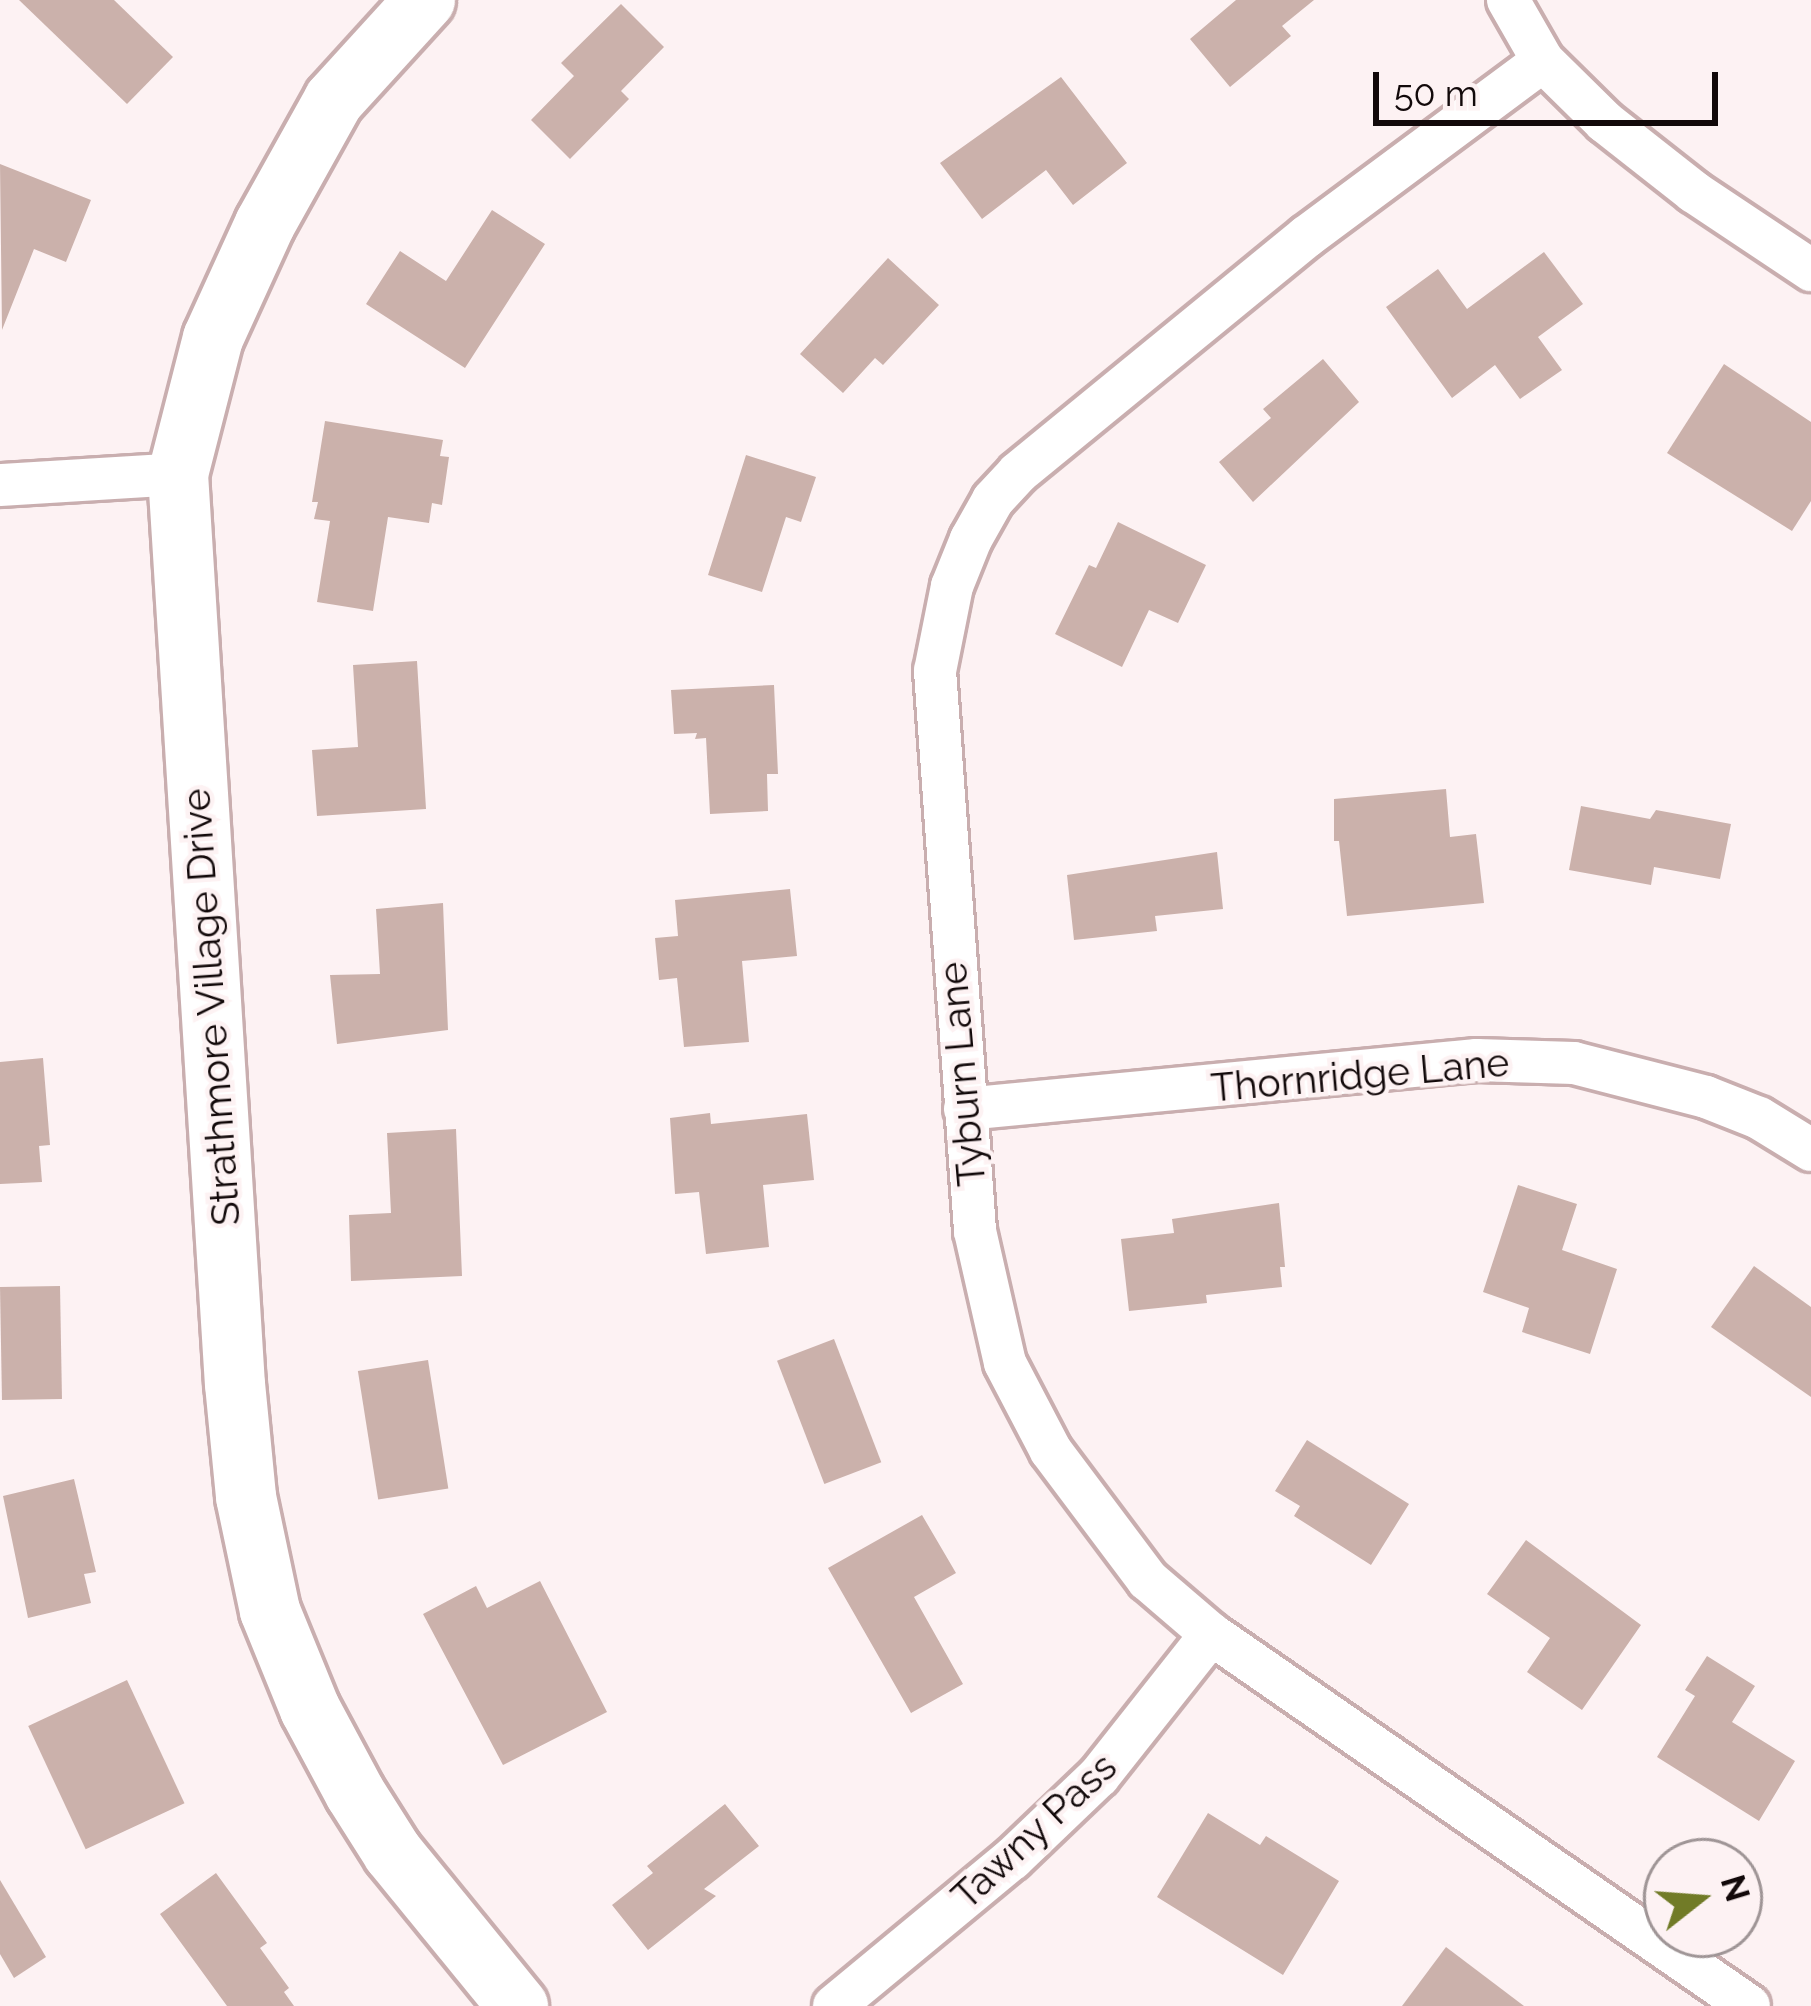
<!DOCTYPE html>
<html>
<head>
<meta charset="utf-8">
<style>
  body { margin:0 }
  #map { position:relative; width:1811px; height:2006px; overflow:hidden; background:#fdf2f3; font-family:Raleway,sans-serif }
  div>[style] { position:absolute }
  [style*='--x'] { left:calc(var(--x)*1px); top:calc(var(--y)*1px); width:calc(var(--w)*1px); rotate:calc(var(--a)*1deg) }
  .building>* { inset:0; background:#cbb1ab; transform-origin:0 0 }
  .roads { filter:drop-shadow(3px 0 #c9aeaf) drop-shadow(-3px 0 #c9aeaf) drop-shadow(0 3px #c9aeaf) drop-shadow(0 -3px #c9aeaf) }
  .street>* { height:42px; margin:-21px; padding:0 21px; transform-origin:21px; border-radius:21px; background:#fff }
  .secondary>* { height:60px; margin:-30px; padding:0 30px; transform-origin:30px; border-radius:30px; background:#fff }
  span { translate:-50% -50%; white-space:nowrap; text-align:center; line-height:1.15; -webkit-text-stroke:9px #fdf2f3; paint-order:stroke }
  .street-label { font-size:39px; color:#12090a }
  .north { position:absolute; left:1643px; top:1838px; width:120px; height:120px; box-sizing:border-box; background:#fdf2f3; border:3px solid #9f9596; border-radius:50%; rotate:73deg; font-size:33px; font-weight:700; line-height:48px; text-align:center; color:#12090a }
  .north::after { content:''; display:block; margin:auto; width:42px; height:54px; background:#717b27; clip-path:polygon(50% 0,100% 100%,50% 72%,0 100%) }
  .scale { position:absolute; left:1373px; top:72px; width:345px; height:54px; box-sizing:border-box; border:6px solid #12090a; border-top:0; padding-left:15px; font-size:36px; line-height:42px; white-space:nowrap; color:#12090a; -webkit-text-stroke:9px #fdf2f3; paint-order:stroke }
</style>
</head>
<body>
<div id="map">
  <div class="building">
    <div style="clip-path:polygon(19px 0,114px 0,173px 57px,127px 104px)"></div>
    <div style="clip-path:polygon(1236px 0,1314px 0,1282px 26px,1291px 36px,1230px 87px,1190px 39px)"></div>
    <div style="clip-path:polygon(621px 4px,664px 47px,621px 91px,629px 99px,570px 159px,531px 120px,574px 76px,561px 63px)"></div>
    <div style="clip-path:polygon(1061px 77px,1127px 163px,1073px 205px,1046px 170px,982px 219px,940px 163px)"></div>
    <div style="clip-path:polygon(0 164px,91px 200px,66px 262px,34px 249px,2px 330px)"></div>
    <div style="clip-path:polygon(492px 210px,545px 244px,465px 368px,366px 304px,400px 251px,446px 281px)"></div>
    <div style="clip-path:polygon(1544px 252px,1583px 304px,1538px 337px,1562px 370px,1520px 399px,1495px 365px,1452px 398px,1386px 307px,1438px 269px,1467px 309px)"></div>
    <div style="clip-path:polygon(888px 258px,939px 305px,883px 365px,875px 358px,843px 393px,800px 354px)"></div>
    <div style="clip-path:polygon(1323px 359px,1359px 402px,1253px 502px,1219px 462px,1271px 418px,1263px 409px)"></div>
    <div style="clip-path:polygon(1724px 364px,1811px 422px,1811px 501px,1792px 531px,1667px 453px)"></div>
    <div style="clip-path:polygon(325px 421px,443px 440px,440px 456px,449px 457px,442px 505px,432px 503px,429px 523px,388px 517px,373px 611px,317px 602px,330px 521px,314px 519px,318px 502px,312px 502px)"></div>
    <div style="clip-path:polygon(746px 455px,816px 477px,801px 522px,786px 517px,762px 592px,708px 575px)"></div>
    <div style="clip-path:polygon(1118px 522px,1206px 565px,1178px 623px,1149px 610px,1122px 667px,1055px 634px,1089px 565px,1096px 568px)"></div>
    <div style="clip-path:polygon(417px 661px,426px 809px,317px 816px,312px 750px,358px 747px,353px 665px)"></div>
    <div style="clip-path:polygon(774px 685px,778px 774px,767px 774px,768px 811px,710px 814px,706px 738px,695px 739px,697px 733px,674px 734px,671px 690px)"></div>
    <div style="clip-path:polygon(1446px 789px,1450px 837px,1476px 834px,1484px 903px,1347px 916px,1339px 841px,1334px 841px,1334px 799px)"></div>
    <div style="clip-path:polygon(1581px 806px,1650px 819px,1656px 810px,1731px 824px,1720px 879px,1654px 867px,1651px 885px,1569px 870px)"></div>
    <div style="clip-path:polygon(1217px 852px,1223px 909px,1155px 916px,1157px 931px,1074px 940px,1067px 875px)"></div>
    <div style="clip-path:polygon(790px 889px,797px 956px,742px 961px,749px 1042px,684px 1047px,677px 978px,659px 980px,655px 938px,678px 936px,675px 900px)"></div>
    <div style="clip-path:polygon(443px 903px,448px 1030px,337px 1044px,330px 975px,380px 974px,376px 909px)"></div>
    <div style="clip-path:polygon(43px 1058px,50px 1145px,39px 1146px,42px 1182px,0 1184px,0 1062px)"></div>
    <div style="clip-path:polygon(710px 1113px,711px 1124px,807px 1114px,814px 1180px,763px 1185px,769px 1247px,706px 1254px,699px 1192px,675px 1194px,670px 1118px)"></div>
    <div style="clip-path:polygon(456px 1129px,462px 1276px,351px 1281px,349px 1215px,391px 1213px,387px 1133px)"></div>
    <div style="clip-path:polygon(1518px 1185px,1577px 1204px,1562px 1250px,1617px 1269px,1590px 1354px,1522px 1332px,1529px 1308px,1483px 1292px)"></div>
    <div style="clip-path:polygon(1279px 1203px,1285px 1267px,1280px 1267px,1282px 1287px,1206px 1295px,1207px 1303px,1129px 1311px,1121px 1239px,1174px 1233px,1172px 1219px)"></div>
    <div style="clip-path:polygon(1754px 1266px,1811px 1307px,1811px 1397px,1711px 1327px)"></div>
    <div style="left:60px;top:1286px;width:113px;height:60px;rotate:89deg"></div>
    <div style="left:834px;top:1339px;width:132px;height:61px;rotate:69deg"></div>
    <div style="left:428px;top:1360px;width:130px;height:71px;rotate:81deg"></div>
    <div style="clip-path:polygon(1307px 1440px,1409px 1504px,1371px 1565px,1294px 1516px,1300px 1506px,1275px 1491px)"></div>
    <div style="clip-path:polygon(74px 1479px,96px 1572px,84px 1574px,91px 1603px,28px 1618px,3px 1496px)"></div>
    <div style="clip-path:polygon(922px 1515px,956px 1573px,914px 1597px,963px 1684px,911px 1713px,828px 1568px)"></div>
    <div style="clip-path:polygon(1526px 1540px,1641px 1625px,1582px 1710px,1527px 1672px,1550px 1638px,1487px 1594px)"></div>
    <div style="clip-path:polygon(540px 1581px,607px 1712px,503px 1765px,423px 1614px,476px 1586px,487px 1608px)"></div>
    <div style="clip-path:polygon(1707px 1656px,1755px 1686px,1732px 1722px,1795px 1761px,1759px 1821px,1657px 1757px,1695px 1696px,1685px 1690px)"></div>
    <div style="left:127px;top:1680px;width:136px;height:109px;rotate:65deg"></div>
    <div style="clip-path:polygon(725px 1804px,759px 1846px,704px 1889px,716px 1896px,648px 1950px,612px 1905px,653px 1873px,647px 1866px)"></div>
    <div style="clip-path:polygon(1208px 1813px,1260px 1845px,1266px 1836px,1339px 1881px,1283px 1975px,1157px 1897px)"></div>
    <div style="clip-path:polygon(216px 1873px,267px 1943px,260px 1948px,289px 1988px,284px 1992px,294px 2006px,227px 2006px,160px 1914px)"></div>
    <div style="clip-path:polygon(0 1880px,46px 1957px,14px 1978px,0 1954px)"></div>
    <div style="clip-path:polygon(1446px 1947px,1524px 2006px,1402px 2006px)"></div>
  </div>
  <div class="roads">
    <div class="street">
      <div style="--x:1508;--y:0;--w:70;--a:60.2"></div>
      <div style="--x:1543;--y:61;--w:87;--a:44.5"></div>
      <div style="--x:1605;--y:122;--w:113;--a:38.2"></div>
      <div style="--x:1694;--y:192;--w:141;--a:33.7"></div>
      <div style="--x:1543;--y:61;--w:295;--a:143.4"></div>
      <div style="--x:1306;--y:237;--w:372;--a:140.7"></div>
      <div style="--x:1018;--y:473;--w:37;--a:133"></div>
      <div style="--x:993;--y:500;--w:45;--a:119.4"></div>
      <div style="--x:971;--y:539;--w:51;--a:112"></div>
      <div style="--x:952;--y:586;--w:87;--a:101.3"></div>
      <div style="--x:935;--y:671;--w:561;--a:85.91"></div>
      <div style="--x:975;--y:1231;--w:135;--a:77.2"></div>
      <div style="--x:1005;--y:1363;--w:99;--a:62.4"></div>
      <div style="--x:1051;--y:1451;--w:161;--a:53.1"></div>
      <div style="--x:1148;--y:1580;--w:83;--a:40.6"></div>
      <div style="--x:1211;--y:1634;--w:654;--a:34.66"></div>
      <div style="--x:0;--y:485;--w:178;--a:-3.5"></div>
      <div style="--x:965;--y:1109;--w:514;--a:-5.47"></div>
      <div style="--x:1477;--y:1060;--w:97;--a:1.8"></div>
      <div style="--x:1574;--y:1063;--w:136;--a:14.4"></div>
      <div style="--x:1706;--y:1097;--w:57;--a:21.6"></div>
      <div style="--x:1759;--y:1118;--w:61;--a:31.6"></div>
      <div style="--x:834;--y:2006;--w:231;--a:-39.6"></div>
      <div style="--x:1012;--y:1859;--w:120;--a:-43.7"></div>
      <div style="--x:1099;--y:1776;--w:181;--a:-51.7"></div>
    </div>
    <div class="secondary">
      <div style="--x:425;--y:0;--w:135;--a:132.3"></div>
      <div style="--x:334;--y:100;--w:142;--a:119.1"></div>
      <div style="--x:265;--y:224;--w:125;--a:114.5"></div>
      <div style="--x:213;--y:338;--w:140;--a:104.4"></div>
      <div style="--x:178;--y:474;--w:912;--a:86.42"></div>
      <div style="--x:235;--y:1384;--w:114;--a:84.4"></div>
      <div style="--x:246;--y:1497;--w:116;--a:78.1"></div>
      <div style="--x:270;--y:1611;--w:106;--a:67.8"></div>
      <div style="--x:310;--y:1709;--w:95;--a:61.8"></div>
      <div style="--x:355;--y:1793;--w:71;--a:57.7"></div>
      <div style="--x:393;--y:1853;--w:198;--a:50.8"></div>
    </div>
  </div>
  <div class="street-label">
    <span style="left:211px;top:1007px;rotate:-94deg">Strathmore Village Drive</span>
    <span style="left:962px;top:1074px;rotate:-95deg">Tyburn Lane</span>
    <span style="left:1360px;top:1075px;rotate:-5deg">Thornridge Lane</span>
    <span style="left:1034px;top:1831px;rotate:-43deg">Tawny Pass</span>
  </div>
  <div class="north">N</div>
  <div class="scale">50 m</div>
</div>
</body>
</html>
